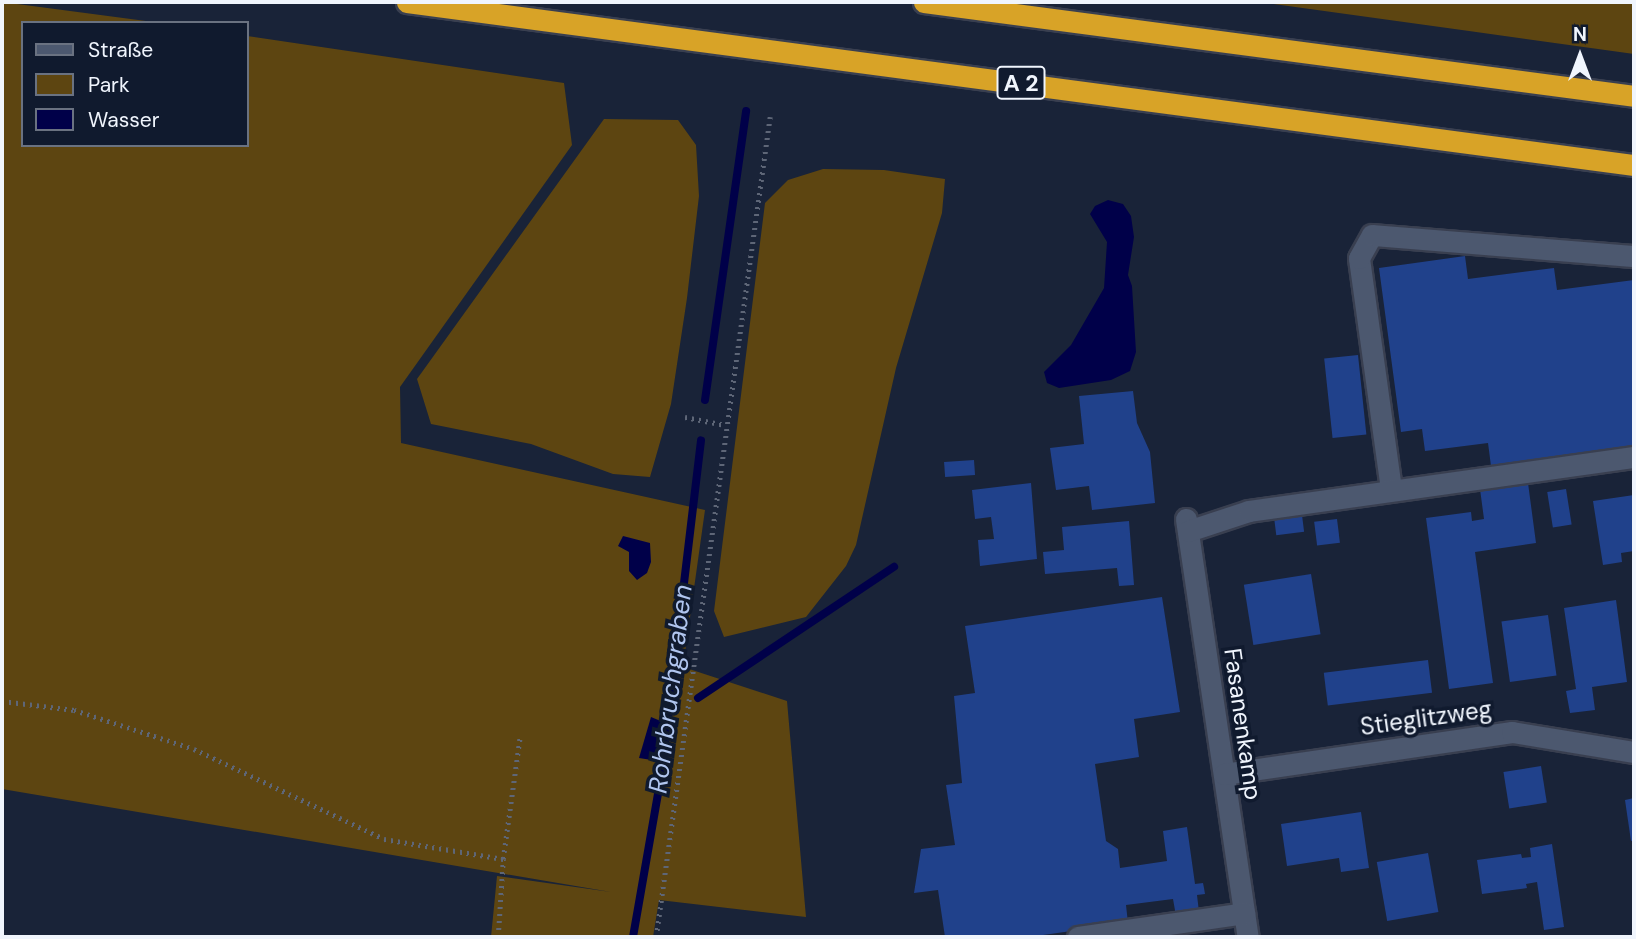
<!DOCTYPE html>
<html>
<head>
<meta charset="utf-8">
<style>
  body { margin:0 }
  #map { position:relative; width:1636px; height:939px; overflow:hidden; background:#192338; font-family:"DM Sans",sans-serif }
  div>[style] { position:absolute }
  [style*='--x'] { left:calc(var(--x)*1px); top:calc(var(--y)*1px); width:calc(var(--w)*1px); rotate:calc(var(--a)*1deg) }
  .green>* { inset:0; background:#5d4511 }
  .water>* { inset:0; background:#000049 }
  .stream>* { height:8px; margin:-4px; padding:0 4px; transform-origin:4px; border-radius:4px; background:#000049 }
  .building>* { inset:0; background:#20418b; transform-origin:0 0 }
  .path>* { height:4.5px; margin-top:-2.25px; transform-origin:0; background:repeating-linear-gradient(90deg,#5e6677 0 2px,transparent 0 7px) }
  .roads { filter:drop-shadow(2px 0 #393f50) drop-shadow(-2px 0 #393f50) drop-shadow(0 2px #393f50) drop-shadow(0 -2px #393f50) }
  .minor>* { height:21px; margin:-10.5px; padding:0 10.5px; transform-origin:10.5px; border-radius:10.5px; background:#4c586f }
  .highway>* { height:21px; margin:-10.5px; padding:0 10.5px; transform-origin:10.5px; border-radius:10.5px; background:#d8a327 }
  span { translate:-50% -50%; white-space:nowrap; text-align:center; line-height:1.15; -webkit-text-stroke:7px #101a2e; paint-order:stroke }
  .shield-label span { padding:2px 5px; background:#101a2e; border:2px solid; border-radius:5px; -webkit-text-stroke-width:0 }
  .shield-label { font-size:23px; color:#f0f5fd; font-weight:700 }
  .street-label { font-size:24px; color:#f0f5fd }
  .water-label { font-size:26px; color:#b0c5ef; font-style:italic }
  .frame { position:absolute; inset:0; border:4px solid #f0f5fd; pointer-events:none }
  .legend { position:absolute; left:21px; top:21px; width:228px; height:126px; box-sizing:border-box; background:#101a2e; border:2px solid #6a7281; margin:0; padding:9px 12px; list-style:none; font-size:21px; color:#f0f5fd }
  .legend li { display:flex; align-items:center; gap:14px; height:35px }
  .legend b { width:35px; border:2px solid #6a7281 }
  .north { position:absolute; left:1545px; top:21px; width:70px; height:70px; -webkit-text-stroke:5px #101a2e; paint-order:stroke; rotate:0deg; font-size:19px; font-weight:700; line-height:28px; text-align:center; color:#f0f5fd }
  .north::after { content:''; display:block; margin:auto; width:24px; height:32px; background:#f0f5fd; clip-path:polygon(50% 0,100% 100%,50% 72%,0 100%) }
</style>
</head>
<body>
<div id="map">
  <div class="green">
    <div style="clip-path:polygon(2px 2px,161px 23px,23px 23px,23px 145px,247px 145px,247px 36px,564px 83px,572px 145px,400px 387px,401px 443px,705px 510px,683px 667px,787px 701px,806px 917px,659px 900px,653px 937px,491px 937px,497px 876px,611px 892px,2px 789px)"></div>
    <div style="clip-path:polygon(1260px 2px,1634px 2px,1634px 54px,1469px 31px)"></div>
    <div style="clip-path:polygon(604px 119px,678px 120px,696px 145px,699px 196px,687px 298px,671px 404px,650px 477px,613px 474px,531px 444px,431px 424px,417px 379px)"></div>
    <div style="clip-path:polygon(823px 169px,884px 170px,945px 179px,942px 213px,896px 368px,856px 545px,846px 566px,806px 617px,724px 637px,714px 611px,765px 203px,788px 180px)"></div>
  </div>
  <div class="water">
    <div style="clip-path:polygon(1108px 200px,1123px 204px,1131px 216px,1134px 237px,1128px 275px,1132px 286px,1136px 352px,1130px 371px,1111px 380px,1059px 388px,1047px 383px,1044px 372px,1071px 345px,1104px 288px,1107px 242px,1090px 214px,1095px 206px)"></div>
    <div style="clip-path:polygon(623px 536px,650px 543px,651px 562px,647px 573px,637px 580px,629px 571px,629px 552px,618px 546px)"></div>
    <div style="clip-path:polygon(651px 717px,663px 722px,658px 761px,639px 758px)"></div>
  </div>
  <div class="stream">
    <div style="--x:705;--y:400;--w:292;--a:-81.9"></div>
    <div style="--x:698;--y:698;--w:236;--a:-33.8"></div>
    <div style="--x:633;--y:937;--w:163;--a:-80.1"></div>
    <div style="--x:661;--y:776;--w:338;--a:-83.2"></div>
  </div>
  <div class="building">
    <div style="clip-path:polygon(1465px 256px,1468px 279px,1554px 268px,1557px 290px,1634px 280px,1634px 447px,1491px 466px,1488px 443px,1425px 451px,1422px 429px,1401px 432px,1379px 268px)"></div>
    <div style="left:1358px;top:355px;width:80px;height:34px;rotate:84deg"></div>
    <div style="clip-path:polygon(1133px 391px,1137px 423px,1150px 452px,1155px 503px,1092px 510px,1089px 486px,1056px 490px,1050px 448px,1084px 444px,1079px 396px)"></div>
    <div style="left:974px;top:460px;width:15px;height:30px;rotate:86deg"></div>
    <div style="clip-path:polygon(1031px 483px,1037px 559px,980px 566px,978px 540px,994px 539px,991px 517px,975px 519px,972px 490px)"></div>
    <div style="clip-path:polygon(1528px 483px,1536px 543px,1475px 552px,1493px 683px,1449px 689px,1426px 518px,1471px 512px,1472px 521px,1484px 519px,1480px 489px)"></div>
    <div style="left:1566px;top:489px;width:36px;height:19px;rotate:81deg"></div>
    <div style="clip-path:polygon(1634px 495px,1634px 551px,1621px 553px,1622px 562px,1603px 565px,1593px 501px)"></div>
    <div style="left:1302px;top:515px;width:17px;height:28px;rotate:83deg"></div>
    <div style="left:1337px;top:519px;width:24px;height:23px;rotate:83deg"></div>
    <div style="clip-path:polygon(1129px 521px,1134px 585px,1119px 586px,1117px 568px,1045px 574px,1043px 552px,1064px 550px,1062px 527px)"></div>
    <div style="left:1311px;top:574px;width:61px;height:68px;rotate:81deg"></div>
    <div style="clip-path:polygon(1162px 597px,1180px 712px,1134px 719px,1139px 757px,1095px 764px,1106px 841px,1118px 849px,1120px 868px,1167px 861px,1163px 831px,1187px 827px,1195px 884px,1203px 883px,1204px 888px,1205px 894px,1197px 895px,1199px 912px,1176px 916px,1173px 899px,1126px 905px,1128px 923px,1029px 937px,945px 937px,938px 890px,914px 893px,921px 849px,955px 845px,946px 785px,962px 783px,954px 696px,975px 693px,965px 626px)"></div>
    <div style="clip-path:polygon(1616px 600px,1627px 682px,1592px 687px,1595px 710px,1570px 713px,1566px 691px,1576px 689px,1564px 608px)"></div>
    <div style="left:1548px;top:615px;width:61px;height:47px;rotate:82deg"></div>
    <div style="left:1428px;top:660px;width:33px;height:105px;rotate:83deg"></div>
    <div style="left:1541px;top:766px;width:37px;height:38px;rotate:81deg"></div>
    <div style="clip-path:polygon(1634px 798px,1634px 840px,1631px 841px,1625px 800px)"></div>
    <div style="clip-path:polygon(1361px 812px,1369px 868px,1341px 872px,1339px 858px,1287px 866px,1281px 824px)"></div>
    <div style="clip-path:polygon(1552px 844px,1564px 927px,1544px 930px,1537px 882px,1526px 884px,1527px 888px,1482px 894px,1477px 860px,1521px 854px,1522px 858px,1531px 857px,1530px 848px)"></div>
    <div style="left:1428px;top:853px;width:60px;height:52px;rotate:80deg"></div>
  </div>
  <div class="path">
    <div style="--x:685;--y:417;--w:41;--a:11.3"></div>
    <div style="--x:2;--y:701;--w:73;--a:7.1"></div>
    <div style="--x:74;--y:710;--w:126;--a:18"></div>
    <div style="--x:194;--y:749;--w:210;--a:25.3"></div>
    <div style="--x:384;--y:839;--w:121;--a:9.5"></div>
    <div style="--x:503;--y:859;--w:124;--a:-82.1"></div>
    <div style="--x:498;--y:937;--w:78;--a:-86.3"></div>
    <div style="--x:656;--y:937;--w:828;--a:-82.09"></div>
  </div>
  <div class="roads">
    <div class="minor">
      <div style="--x:1391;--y:489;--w:233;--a:-97.9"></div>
      <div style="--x:1359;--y:258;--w:26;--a:-61"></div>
      <div style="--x:1372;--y:235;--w:263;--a:4.6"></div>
      <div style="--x:1186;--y:519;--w:423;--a:81.6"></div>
      <div style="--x:1188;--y:531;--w:64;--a:-18.2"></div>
      <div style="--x:1249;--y:511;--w:389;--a:-8"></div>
      <div style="--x:1224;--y:774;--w:291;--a:-8.3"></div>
      <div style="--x:1512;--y:732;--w:124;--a:9.3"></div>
      <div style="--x:1078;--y:937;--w:168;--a:-8.2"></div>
    </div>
    <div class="highway">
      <div style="--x:407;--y:2;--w:1238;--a:7.57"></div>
      <div style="--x:924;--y:2;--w:716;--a:7.54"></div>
    </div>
  </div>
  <div class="shield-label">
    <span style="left:1021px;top:83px">A 2</span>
  </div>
  <div class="street-label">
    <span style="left:1426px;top:718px;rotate:-8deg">Stieglitzweg</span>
    <span style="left:1243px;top:724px;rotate:82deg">Fasanenkamp</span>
  </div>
  <div class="water-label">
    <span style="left:671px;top:689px;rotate:-83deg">Rohrbruchgraben</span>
  </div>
  <div class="frame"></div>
  <ul class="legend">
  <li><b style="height:9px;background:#4c586f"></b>Straße</li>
  <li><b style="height:19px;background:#5d4511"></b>Park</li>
  <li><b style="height:19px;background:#000049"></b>Wasser</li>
  </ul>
  <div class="north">N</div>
</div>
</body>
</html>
